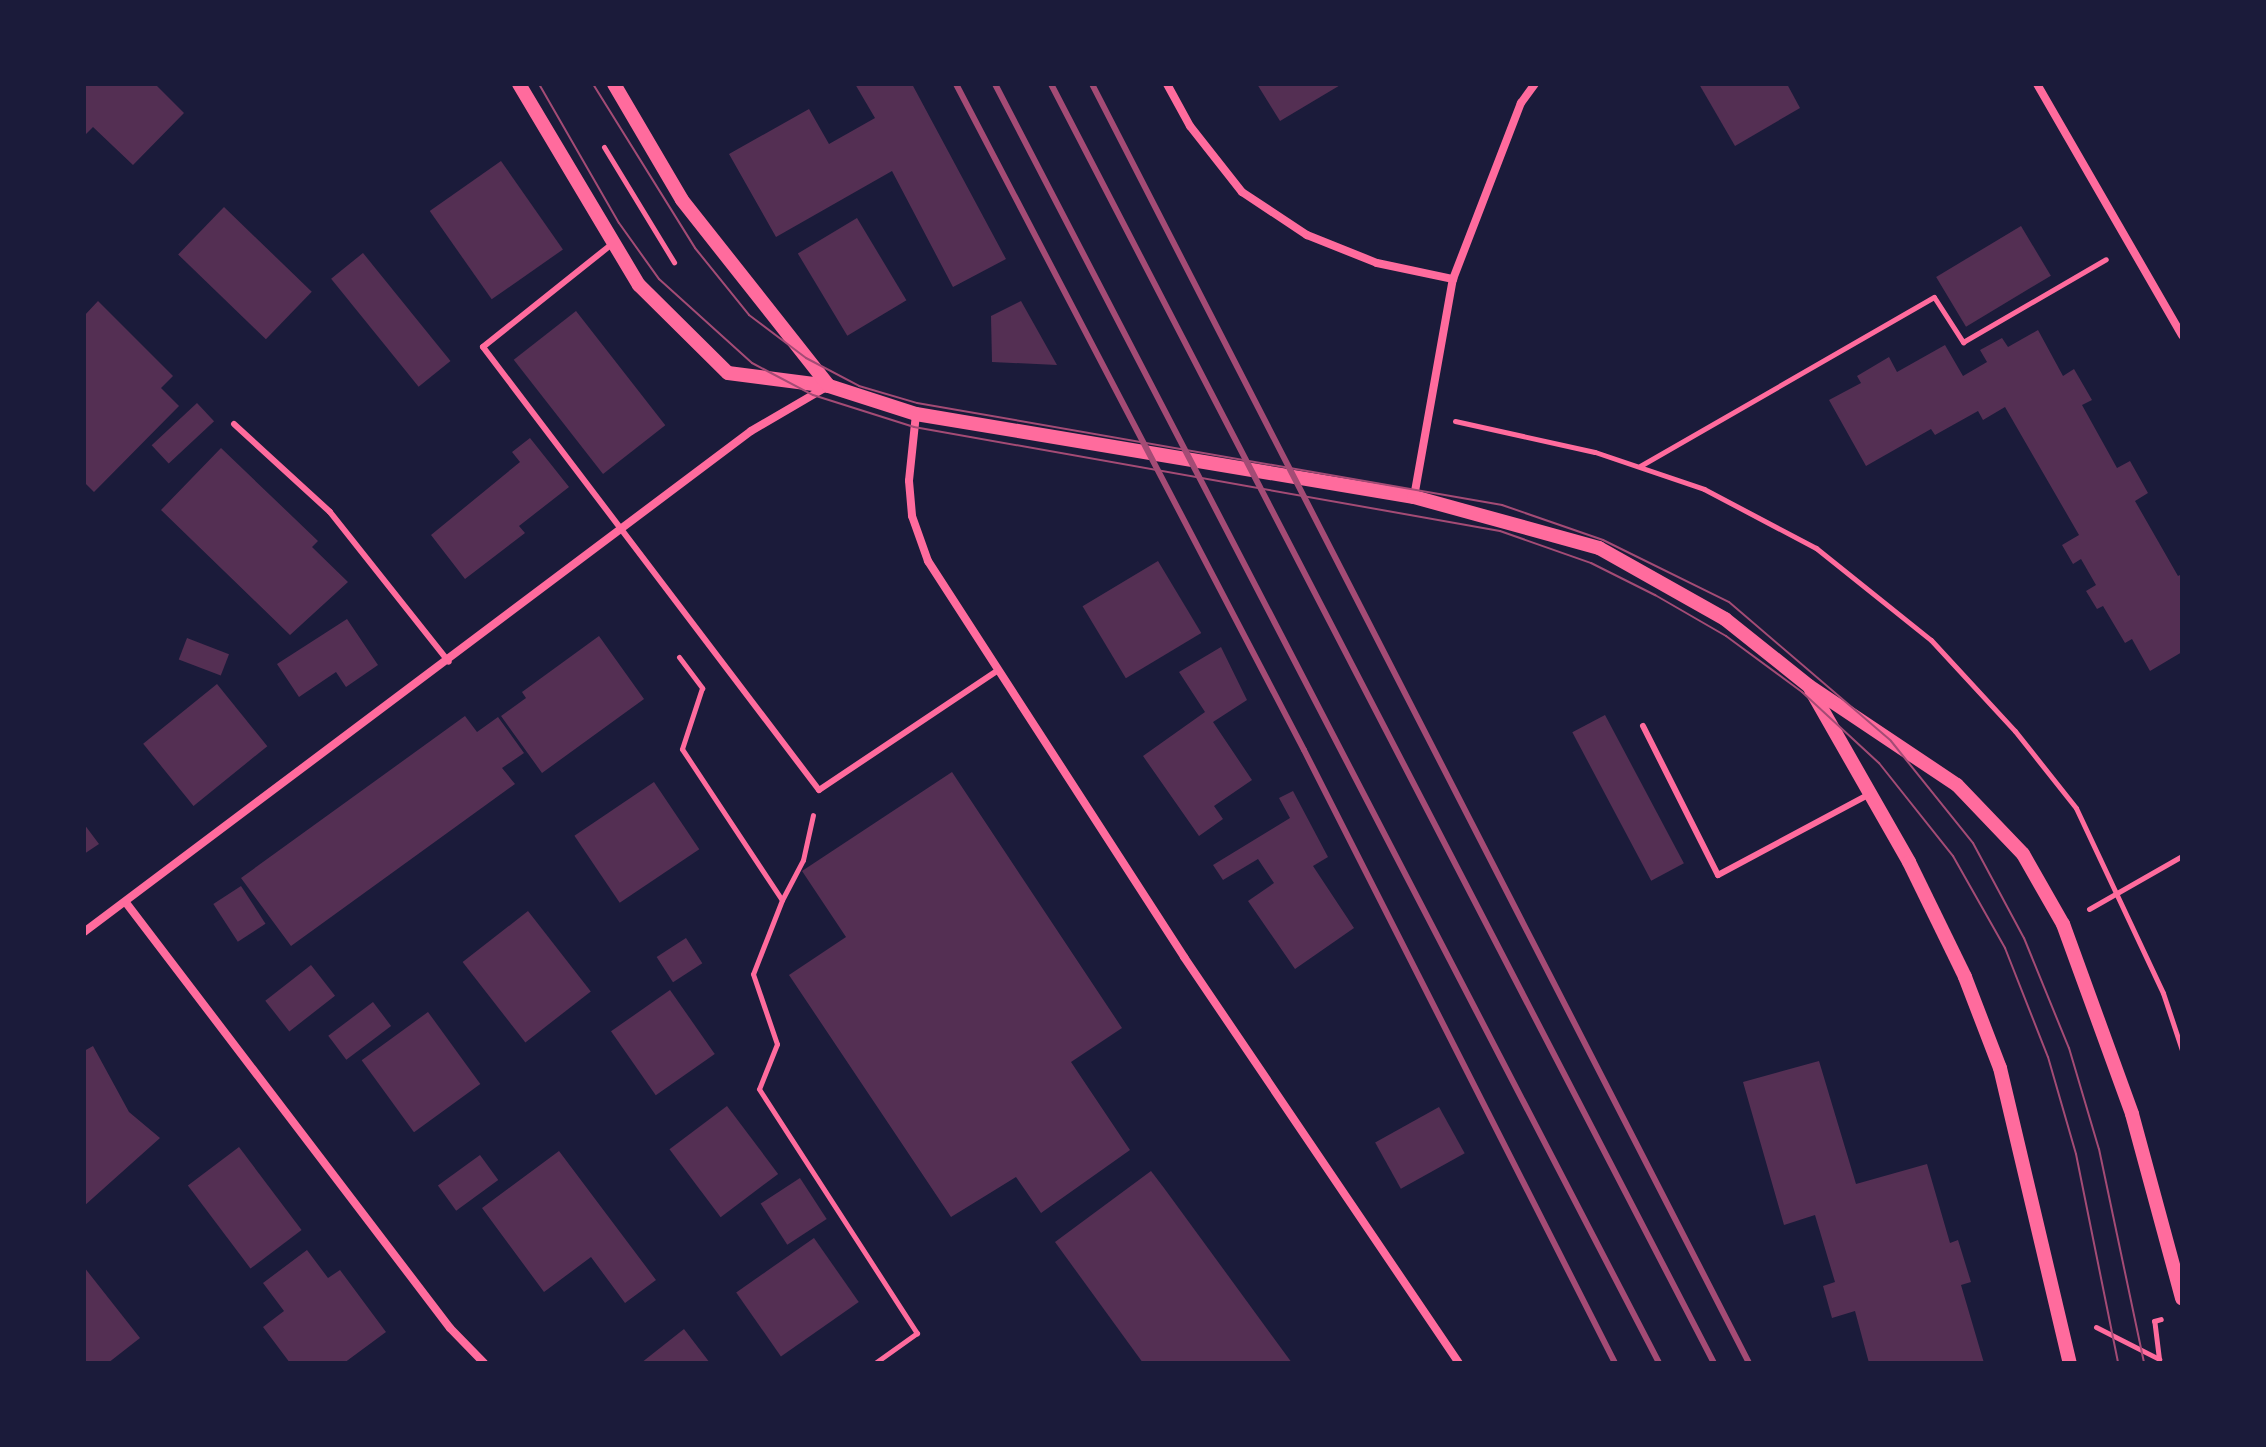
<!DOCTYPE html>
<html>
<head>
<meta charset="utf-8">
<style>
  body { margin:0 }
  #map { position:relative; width:2266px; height:1447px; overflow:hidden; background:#1b1b3a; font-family:"PT Serif",serif }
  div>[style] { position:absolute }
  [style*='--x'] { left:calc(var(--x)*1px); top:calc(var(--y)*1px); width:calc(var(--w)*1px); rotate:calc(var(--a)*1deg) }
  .building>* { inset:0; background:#542f53; transform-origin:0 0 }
  .path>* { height:5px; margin:-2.5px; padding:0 2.5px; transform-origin:2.5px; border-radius:2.5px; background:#ff6b9d }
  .service>* { height:6px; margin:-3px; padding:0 3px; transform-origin:3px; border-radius:3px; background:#ff6b9d }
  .minor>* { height:8px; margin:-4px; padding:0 4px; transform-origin:4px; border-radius:4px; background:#ff6b9d }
  .tertiary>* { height:14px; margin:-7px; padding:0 7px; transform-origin:7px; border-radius:7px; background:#ff6b9d }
  .tram>* { height:2px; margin:-1px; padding:0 1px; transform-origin:1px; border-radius:1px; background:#a44b75 }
  .rail>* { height:6px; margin:-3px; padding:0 3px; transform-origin:3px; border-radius:3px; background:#a44b75 }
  span { translate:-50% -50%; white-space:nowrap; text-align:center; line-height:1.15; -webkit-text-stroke:8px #1b1b3a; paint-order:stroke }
  .frame { position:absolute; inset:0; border:86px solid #1b1b3a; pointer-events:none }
</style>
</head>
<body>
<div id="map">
  <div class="building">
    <div style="clip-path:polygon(84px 84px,155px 84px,184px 113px,133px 165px,93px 127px,84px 136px)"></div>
    <div style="clip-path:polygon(855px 84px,912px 84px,1006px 259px,953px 287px,892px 171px,776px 237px,729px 154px,809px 109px,829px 144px,875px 118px)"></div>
    <div style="clip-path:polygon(1257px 84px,1342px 84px,1280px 121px)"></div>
    <div style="clip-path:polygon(1699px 84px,1787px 84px,1800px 108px,1735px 146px)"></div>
    <div style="left:501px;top:161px;width:108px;height:87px;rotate:55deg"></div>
    <div style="left:224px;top:207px;width:122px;height:66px;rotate:44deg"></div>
    <div style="left:857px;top:218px;width:96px;height:69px;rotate:59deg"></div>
    <div style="left:2021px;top:226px;width:58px;height:99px;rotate:59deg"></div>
    <div style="left:363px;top:253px;width:139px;height:41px;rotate:51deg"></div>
    <div style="clip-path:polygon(98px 301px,173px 376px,161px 388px,179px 406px,94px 492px,84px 482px,84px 316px)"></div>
    <div style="clip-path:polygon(1021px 301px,1057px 365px,992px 362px,991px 316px)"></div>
    <div style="left:576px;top:311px;width:145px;height:79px;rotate:52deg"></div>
    <div style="clip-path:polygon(2038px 330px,2063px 376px,2074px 369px,2092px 400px,2082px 405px,2117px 468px,2130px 461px,2148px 493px,2135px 501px,2178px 576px,2182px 574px,2182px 652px,2150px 671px,2132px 639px,2125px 643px,2103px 606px,2097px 609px,2086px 591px,2096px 585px,2081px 559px,2073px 564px,2062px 545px,2079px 535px,2005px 407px,1983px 420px,1978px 411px,1935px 435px,1931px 429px,1866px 466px,1829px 400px,1861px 383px,1857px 376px,1889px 357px,1897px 372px,1945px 345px,1963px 376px,1987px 362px,1980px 350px,2002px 338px,2008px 347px)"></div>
    <div style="left:197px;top:403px;width:25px;height:62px;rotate:47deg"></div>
    <div style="clip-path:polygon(530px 438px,569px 487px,519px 526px,525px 533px,465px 579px,431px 535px,520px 462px,512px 452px)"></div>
    <div style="clip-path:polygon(221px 448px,318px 541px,312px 547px,348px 582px,290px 635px,161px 510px)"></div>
    <div style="left:1158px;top:561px;width:84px;height:88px;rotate:59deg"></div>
    <div style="clip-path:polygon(347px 619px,378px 665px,346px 687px,336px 672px,299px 697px,277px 664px)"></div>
    <div style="clip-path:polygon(599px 636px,644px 699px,542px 773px,501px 716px,526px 698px,522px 692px)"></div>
    <div style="left:187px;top:638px;width:45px;height:23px;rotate:21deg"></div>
    <div style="clip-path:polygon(1221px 647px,1247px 700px,1213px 722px,1252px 780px,1214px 806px,1223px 819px,1199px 836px,1143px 756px,1205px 712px,1179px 672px)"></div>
    <div style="left:217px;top:684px;width:80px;height:95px;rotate:51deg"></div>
    <div style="left:1605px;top:715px;width:168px;height:37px;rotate:62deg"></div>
    <div style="clip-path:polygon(465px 716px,477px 732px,498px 717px,524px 753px,502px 768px,515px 784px,291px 946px,241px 878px)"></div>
    <div style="clip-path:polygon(952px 772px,1122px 1028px,1071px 1062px,1130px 1150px,1041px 1213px,1016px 1177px,951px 1217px,789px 975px,846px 937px,802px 871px)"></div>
    <div style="left:654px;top:782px;width:81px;height:96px;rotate:56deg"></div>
    <div style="clip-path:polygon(1293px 791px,1328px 857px,1313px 866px,1354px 928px,1295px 969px,1248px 901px,1274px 883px,1258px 859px,1223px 880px,1213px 865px,1290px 818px,1279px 798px)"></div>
    <div style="clip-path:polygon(84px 824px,99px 844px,84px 854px)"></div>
    <div style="left:241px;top:886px;width:45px;height:33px;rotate:57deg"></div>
    <div style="left:528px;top:911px;width:102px;height:83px;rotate:52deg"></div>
    <div style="left:686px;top:938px;width:30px;height:35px;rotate:57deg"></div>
    <div style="left:311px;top:965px;width:39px;height:58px;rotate:52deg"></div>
    <div style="left:670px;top:990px;width:78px;height:72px;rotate:55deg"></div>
    <div style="left:373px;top:1002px;width:30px;height:56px;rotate:53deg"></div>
    <div style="left:428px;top:1012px;width:89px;height:82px;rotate:54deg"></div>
    <div style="clip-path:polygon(93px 1046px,129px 1112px,160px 1138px,84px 1206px,84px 1051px)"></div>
    <div style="clip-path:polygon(1819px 1061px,1856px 1184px,1927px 1164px,1950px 1243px,1958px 1240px,1971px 1282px,1961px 1285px,1984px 1363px,1869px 1363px,1855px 1311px,1832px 1318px,1823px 1286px,1835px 1282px,1815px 1215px,1784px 1225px,1743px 1082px)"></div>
    <div style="left:727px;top:1106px;width:85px;height:72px;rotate:53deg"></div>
    <div style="left:1439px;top:1107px;width:53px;height:73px;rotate:61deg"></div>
    <div style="left:239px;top:1147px;width:104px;height:64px;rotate:53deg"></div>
    <div style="clip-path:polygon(559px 1151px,656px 1280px,625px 1303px,591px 1257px,544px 1292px,482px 1208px)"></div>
    <div style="left:480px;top:1155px;width:31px;height:52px;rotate:54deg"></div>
    <div style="clip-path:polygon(1151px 1171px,1164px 1188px,1292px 1363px,1143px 1363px,1055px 1242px)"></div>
    <div style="left:800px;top:1178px;width:49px;height:47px;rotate:57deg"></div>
    <div style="left:814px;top:1238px;width:78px;height:95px;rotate:55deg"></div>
    <div style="clip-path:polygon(307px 1250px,328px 1278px,340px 1270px,386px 1332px,344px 1363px,290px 1363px,263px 1327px,284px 1311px,263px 1283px)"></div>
    <div style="clip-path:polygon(84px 1267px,140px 1338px,108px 1363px,84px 1363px)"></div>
    <div style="clip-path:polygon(684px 1329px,710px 1363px,641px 1363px)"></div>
  </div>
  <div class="path">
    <div style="--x:604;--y:147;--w:135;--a:58.7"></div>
    <div style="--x:1455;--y:421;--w:143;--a:12.5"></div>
    <div style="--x:1595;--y:452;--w:115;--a:18.7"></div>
    <div style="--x:1704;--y:489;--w:127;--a:27.8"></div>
    <div style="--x:1816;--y:548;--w:147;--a:38.7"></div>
    <div style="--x:1931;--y:640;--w:124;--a:47.3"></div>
    <div style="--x:2015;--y:731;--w:98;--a:51.6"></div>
    <div style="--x:2076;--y:808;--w:204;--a:64.8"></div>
    <div style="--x:2163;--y:993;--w:60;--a:71.6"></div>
    <div style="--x:1640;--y:466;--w:339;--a:-29.9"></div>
    <div style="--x:1934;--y:297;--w:54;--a:57.2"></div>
    <div style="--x:1963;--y:342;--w:165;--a:-30.1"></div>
    <div style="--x:679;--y:657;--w:39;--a:53"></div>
    <div style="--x:702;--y:688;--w:64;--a:108.2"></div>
    <div style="--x:682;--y:749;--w:181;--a:56.5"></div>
    <div style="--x:782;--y:900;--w:79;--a:111.4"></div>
    <div style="--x:753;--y:974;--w:74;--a:71.1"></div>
    <div style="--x:777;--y:1044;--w:48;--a:111.8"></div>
    <div style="--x:759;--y:1089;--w:291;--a:57.1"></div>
    <div style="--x:917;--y:1333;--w:52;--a:144.5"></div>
    <div style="--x:782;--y:900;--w:45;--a:-62.3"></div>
    <div style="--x:803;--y:860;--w:46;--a:-77.5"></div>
    <div style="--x:2089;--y:909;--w:107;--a:-29.7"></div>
    <div style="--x:2096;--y:1327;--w:71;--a:26.9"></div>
    <div style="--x:2159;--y:1359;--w:38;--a:-97"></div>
    <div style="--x:2154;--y:1321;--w:7;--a:-16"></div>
  </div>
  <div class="service">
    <div style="--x:612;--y:244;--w:165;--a:141.4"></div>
    <div style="--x:483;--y:347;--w:556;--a:52.82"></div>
    <div style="--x:819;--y:790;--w:214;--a:-33.8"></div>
    <div style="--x:234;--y:424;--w:130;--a:42.5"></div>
    <div style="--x:330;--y:512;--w:191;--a:51.6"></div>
    <div style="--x:1643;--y:726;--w:167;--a:63.3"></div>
    <div style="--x:1718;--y:875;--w:172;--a:-28.1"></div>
  </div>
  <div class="minor">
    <div style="--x:1167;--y:84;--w:48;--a:61.3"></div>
    <div style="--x:1190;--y:126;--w:84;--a:51.8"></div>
    <div style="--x:1242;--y:192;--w:78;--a:33.5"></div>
    <div style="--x:1307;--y:235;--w:75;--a:21.8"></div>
    <div style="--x:1377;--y:263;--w:78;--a:11.9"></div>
    <div style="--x:2037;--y:84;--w:290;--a:60"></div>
    <div style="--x:916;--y:414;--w:67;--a:96"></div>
    <div style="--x:909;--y:481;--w:35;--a:85"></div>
    <div style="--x:912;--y:516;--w:48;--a:70.4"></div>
    <div style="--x:928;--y:561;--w:472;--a:57.1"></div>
    <div style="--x:1184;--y:957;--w:490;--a:55.9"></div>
    <div style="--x:1414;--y:497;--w:221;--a:-79.9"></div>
    <div style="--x:1453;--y:279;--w:189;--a:-68.9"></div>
    <div style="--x:1521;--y:103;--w:24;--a:-54"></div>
    <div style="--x:127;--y:904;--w:533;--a:52.7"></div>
    <div style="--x:450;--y:1328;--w:49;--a:45.8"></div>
    <div style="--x:84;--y:932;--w:834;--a:-36.91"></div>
    <div style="--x:751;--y:431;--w:89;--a:-30.3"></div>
  </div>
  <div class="tertiary">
    <div style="--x:519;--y:84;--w:234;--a:59.2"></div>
    <div style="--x:639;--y:285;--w:125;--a:44.7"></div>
    <div style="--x:728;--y:373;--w:102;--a:7.3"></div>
    <div style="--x:829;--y:386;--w:91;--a:17.8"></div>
    <div style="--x:916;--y:414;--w:505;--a:9.46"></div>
    <div style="--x:1414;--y:497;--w:192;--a:15.4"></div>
    <div style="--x:1599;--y:548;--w:145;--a:29.4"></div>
    <div style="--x:1725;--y:619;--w:107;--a:38.6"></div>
    <div style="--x:1809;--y:686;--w:178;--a:33.8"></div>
    <div style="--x:1957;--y:785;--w:95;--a:46.3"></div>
    <div style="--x:2023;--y:854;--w:81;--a:60.3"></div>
    <div style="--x:2063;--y:924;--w:202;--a:70"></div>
    <div style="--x:2132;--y:1114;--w:191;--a:74.8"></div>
    <div style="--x:614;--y:84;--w:134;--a:59.6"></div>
    <div style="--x:682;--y:200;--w:237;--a:51.7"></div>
    <div style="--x:1811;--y:690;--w:198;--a:60.3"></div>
    <div style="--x:1909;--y:862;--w:128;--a:64"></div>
    <div style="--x:1965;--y:977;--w:97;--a:69"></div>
    <div style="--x:2000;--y:1068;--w:303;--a:76.7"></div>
  </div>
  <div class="tram">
    <div style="--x:539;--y:84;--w:160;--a:60.1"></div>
    <div style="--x:619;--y:223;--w:69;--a:54.5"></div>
    <div style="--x:659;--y:279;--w:125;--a:42.1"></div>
    <div style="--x:752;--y:363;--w:69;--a:27.7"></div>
    <div style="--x:813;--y:395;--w:106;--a:17.6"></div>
    <div style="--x:914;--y:427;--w:595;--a:10.06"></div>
    <div style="--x:1500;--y:531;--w:96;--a:19.4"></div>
    <div style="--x:1591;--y:563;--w:72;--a:26.6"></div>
    <div style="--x:1655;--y:595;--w:82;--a:30"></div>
    <div style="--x:1726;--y:636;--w:94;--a:36.4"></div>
    <div style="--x:1802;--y:692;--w:105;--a:42.7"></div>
    <div style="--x:1879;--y:763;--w:119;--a:51.5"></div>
    <div style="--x:1953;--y:856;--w:106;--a:60.5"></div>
    <div style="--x:2005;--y:948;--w:117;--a:68.5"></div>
    <div style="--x:2048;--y:1057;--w:101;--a:73.9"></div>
    <div style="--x:2076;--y:1154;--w:213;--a:78.6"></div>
    <div style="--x:593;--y:84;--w:193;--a:58.1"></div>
    <div style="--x:695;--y:248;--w:86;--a:51.1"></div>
    <div style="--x:749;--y:315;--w:71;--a:37"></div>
    <div style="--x:806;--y:358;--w:60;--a:27.8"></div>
    <div style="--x:859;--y:386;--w:60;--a:16.3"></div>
    <div style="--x:917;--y:403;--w:594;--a:9.89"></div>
    <div style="--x:1502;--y:505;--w:107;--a:19.1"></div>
    <div style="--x:1603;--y:540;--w:140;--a:26.2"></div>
    <div style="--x:1729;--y:602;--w:213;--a:40.6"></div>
    <div style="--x:1891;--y:741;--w:131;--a:51.2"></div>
    <div style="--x:1973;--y:843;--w:108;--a:61.8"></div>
    <div style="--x:2024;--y:938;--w:119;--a:67.8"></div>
    <div style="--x:2069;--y:1048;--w:105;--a:73.5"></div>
    <div style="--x:2099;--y:1149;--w:219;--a:78.1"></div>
  </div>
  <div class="rail">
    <div style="--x:956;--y:84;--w:751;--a:62.41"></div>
    <div style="--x:1304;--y:750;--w:687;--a:63.1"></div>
    <div style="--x:995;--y:84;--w:1441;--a:62.56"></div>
    <div style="--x:1051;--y:84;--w:1441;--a:62.6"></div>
    <div style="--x:1092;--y:84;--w:1438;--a:62.81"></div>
  </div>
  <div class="frame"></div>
</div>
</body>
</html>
